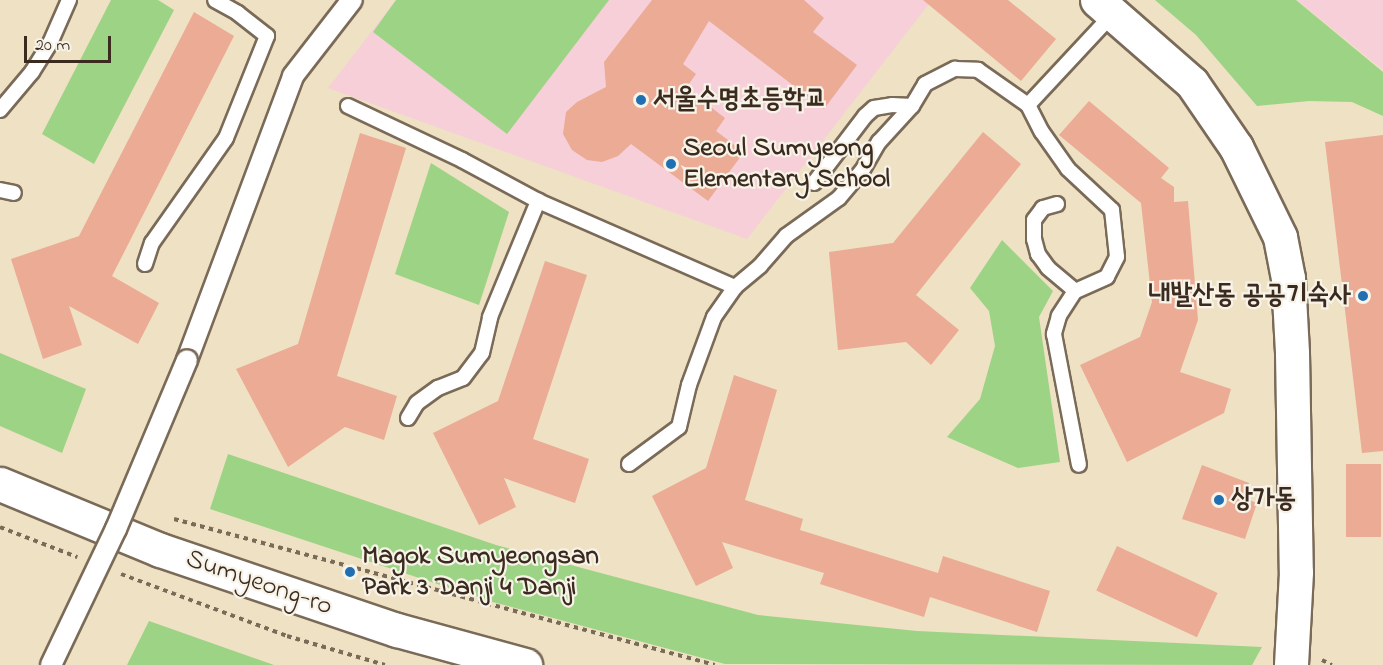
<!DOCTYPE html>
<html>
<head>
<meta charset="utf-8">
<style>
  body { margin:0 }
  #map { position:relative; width:1383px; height:665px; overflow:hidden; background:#efe1c3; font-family:"Indie Flower","Poor Story",sans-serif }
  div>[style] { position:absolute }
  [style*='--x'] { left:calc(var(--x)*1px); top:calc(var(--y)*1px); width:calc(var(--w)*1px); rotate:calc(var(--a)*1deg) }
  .built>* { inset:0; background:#f6cfd9 }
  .green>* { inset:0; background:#9cd385 }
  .building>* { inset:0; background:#ebab94; transform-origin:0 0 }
  .path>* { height:4px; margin-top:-2px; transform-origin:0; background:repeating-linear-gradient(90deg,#7a6a58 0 4.5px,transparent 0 9px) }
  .roads { filter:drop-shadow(2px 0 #7a6a58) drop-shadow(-2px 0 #7a6a58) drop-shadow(0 2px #7a6a58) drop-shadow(0 -2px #7a6a58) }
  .service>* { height:14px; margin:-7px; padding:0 7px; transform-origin:7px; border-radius:7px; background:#fff }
  .pedestrian>* { height:20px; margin:-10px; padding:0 10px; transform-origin:10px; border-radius:10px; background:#fff }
  .tertiary>* { height:33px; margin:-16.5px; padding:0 16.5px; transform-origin:16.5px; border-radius:16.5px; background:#fff }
  .secondary>* { height:33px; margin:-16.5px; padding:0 16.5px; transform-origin:16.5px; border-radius:16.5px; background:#fff }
  .bridges { filter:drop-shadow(2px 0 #7a6a58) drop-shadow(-2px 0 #7a6a58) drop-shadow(0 2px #7a6a58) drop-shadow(0 -2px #7a6a58) }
  .pedestrian-bridge>* { height:20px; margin:-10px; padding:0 10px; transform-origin:10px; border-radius:10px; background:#fff }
  .dots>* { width:16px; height:16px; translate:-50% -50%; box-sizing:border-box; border:3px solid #f7f3e8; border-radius:50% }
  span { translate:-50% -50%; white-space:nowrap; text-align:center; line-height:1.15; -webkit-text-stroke:4.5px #f7f3e8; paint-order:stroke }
  .poi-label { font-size:27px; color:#3b2a1e; font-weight:700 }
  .left { translate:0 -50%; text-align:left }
  .right { translate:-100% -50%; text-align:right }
  .street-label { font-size:27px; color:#3b2a1e }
  .scale { position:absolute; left:24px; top:36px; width:87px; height:27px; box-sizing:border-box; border:3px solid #3b2a1e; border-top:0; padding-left:8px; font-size:18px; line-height:21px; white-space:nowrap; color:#3b2a1e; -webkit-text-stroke:4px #f7f3e8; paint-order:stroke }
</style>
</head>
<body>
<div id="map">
  <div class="built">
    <div style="clip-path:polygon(396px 0,932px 0,747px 239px,328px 88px)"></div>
    <div style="clip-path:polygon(1297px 0,1383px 0,1383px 70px)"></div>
  </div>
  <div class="green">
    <div style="clip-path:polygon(111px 0,158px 0,174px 10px,94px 164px,42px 134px)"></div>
    <div style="clip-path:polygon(396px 0,609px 0,507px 134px,373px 32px)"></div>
    <div style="clip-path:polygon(1155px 0,1296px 0,1383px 72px,1383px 116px,1352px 102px,1309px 101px,1257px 106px,1196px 35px)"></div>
    <div style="clip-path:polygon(431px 163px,509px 212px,479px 305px,395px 274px)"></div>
    <div style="clip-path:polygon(1002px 240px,1053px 291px,1039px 317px,1060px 462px,1018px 468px,947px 437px,980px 399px,995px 346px,989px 311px,970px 288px)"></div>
    <div style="clip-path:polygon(0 353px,86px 389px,62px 453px,0 426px)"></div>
    <div style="clip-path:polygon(228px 454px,496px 545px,758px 615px,917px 631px,1262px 647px,1252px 665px,725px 664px,489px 601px,210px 509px)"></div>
    <div style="clip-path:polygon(149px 621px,274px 665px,127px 665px)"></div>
  </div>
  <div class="building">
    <div style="clip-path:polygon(652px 0,804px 0,824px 18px,813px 32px,857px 65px,824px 109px,709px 21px,683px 64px,696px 74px,686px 88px,725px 118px,716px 131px,744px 152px,708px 201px,631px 144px,618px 156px,602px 162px,587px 160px,572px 150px,563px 134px,566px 112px,577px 102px,606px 87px,604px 62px)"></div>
    <div style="clip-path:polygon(923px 0,1008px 0,1056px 39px,1021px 81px)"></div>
    <div style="clip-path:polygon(194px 12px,234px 36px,112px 276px,159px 303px,138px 344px,69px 306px,82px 345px,43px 359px,11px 259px,79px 236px)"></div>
    <div style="clip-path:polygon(1089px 101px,1169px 168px,1161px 178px,1174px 187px,1174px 202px,1188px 201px,1198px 320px,1180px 372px,1231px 389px,1224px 413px,1127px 462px,1080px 365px,1140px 337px,1152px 302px,1141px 203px,1059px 135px)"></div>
    <div style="clip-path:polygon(983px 132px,1021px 164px,916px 295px,959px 330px,931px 365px,906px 342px,838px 350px,829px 252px,893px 243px)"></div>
    <div style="clip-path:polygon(360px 133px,406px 148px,337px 376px,397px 396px,384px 440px,345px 427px,288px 467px,236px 369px,298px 344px)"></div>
    <div style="clip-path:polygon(1383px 135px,1383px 451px,1362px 453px,1325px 142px)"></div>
    <div style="clip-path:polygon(545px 261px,587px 275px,533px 439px,589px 459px,575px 503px,504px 478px,516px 507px,479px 525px,433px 433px,498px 401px)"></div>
    <div style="clip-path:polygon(734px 375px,777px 390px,745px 500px,803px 519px,800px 530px,938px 573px,943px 556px,1050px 591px,1037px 632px,930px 597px,924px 617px,820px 584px,824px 573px,722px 542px,733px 568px,696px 586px,652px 496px,706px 468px)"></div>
    <div style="left:1346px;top:464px;width:35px;height:73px"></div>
    <div style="clip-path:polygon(1202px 465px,1249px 483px,1244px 498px,1257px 503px,1245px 539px,1182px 519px)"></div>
    <div style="left:1117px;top:546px;width:111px;height:49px;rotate:25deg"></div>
  </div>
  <div class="path">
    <div style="--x:174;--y:519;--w:560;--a:15.1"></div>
    <div style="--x:0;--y:527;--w:83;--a:21.3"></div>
    <div style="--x:121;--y:574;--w:177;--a:20.5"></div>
    <div style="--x:287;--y:636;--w:102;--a:16.5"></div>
    <div style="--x:1322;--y:660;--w:11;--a:27"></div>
  </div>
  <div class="roads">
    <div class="service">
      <div style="--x:1028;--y:105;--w:30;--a:63"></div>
      <div style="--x:1042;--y:132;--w:45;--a:54.9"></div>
      <div style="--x:1068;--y:169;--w:60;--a:43"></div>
      <div style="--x:1112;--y:210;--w:47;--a:83.9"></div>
      <div style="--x:1117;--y:257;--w:22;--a:117"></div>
      <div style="--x:1107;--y:277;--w:35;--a:156"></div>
      <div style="--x:1075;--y:291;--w:30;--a:123"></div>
      <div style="--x:1059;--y:316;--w:19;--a:106"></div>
      <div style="--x:1054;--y:334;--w:133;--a:79.2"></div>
      <div style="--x:348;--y:106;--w:126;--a:25.3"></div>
      <div style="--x:462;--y:160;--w:86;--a:28.3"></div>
      <div style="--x:538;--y:201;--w:215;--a:23.6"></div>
      <div style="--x:0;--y:110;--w:50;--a:-49.9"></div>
      <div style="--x:32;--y:72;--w:36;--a:-58"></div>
      <div style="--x:51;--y:41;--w:45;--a:-66.3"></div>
      <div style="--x:814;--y:183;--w:84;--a:-52.7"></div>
      <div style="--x:865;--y:116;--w:12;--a:-42"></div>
      <div style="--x:874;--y:108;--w:18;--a:-9"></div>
      <div style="--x:892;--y:105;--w:20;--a:3"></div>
      <div style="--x:0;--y:190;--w:14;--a:12"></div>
      <div style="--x:1057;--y:204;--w:15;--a:164"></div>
      <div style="--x:1043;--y:208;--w:15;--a:127"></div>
      <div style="--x:1034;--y:220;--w:19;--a:90"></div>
      <div style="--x:1034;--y:239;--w:16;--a:75"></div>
      <div style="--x:1038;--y:254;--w:17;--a:54"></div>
      <div style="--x:1048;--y:268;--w:35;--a:40"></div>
      <div style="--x:145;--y:264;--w:22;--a:-72"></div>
      <div style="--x:152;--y:243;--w:128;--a:-54.8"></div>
      <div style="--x:226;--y:138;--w:110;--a:-68.1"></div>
      <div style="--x:267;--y:36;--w:37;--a:-142"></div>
      <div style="--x:238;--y:13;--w:26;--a:-151"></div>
      <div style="--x:408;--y:418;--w:17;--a:-59"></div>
      <div style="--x:417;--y:403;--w:26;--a:-36"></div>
      <div style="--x:438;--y:388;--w:27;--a:-22"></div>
      <div style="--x:463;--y:378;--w:31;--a:-53"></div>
      <div style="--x:482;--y:353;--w:37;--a:-77"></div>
      <div style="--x:490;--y:317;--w:126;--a:-67.5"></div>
      <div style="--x:629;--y:464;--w:62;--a:-36.5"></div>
      <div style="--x:679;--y:427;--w:43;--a:-76.6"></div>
      <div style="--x:689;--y:385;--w:72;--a:-69.8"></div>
      <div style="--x:714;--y:317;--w:37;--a:-55"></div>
      <div style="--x:735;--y:287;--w:33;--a:-40"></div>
      <div style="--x:760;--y:266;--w:40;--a:-49"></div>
      <div style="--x:786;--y:236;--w:65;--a:-35.6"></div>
      <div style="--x:839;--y:198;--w:35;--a:-50"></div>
      <div style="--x:862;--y:171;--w:34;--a:-60"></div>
      <div style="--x:879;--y:142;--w:49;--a:-47.5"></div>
      <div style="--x:912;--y:106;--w:26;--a:-59"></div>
      <div style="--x:925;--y:84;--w:34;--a:-27"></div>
      <div style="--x:955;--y:69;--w:23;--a:2"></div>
      <div style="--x:978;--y:70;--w:61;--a:35"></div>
      <div style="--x:1028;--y:105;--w:125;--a:-47"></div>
    </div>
    <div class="pedestrian">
      <div style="--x:187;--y:360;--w:303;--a:-69.5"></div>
      <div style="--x:293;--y:76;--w:96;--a:-52.2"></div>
    </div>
    <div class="tertiary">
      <div style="--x:1097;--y:0;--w:126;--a:41.1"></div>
      <div style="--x:1192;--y:83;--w:78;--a:55.5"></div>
      <div style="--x:1236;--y:147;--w:100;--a:63.9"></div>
      <div style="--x:1280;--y:237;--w:42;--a:79"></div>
      <div style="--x:1288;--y:278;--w:75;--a:86.9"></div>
      <div style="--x:1292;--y:353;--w:219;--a:89"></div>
      <div style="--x:1296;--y:572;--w:93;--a:93.1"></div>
    </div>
    <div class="secondary">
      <div style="--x:0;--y:484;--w:173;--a:22.4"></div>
      <div style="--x:160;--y:550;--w:250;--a:18.7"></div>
      <div style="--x:397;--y:630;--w:133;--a:15.3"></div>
    </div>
  </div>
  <div class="bridges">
    <div class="pedestrian-bridge">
      <div style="--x:51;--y:665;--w:151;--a:-64.5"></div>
      <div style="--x:116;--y:529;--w:183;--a:-67.2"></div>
    </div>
  </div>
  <div class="dots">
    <div style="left:641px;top:100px;background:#1f6fb2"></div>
    <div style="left:671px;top:164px;background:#1f6fb2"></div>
    <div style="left:1363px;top:296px;background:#1f6fb2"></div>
    <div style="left:1219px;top:500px;background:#1f6fb2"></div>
    <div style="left:350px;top:572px;background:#1f6fb2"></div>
  </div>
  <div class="poi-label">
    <span class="left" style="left:653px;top:100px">서울수명초등학교</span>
    <span class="left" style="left:683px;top:164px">Seoul Sumyeong<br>Elementary School</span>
    <span class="right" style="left:1351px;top:296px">내발산동 공공기숙사</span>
    <span class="left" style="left:1231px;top:500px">상가동</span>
    <span class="left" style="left:362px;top:572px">Magok Sumyeongsan<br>Park 3 Danji 4 Danji</span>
  </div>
  <div class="street-label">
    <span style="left:259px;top:583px;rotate:19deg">Sumyeong-ro</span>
  </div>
  <div class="scale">20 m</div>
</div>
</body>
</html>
